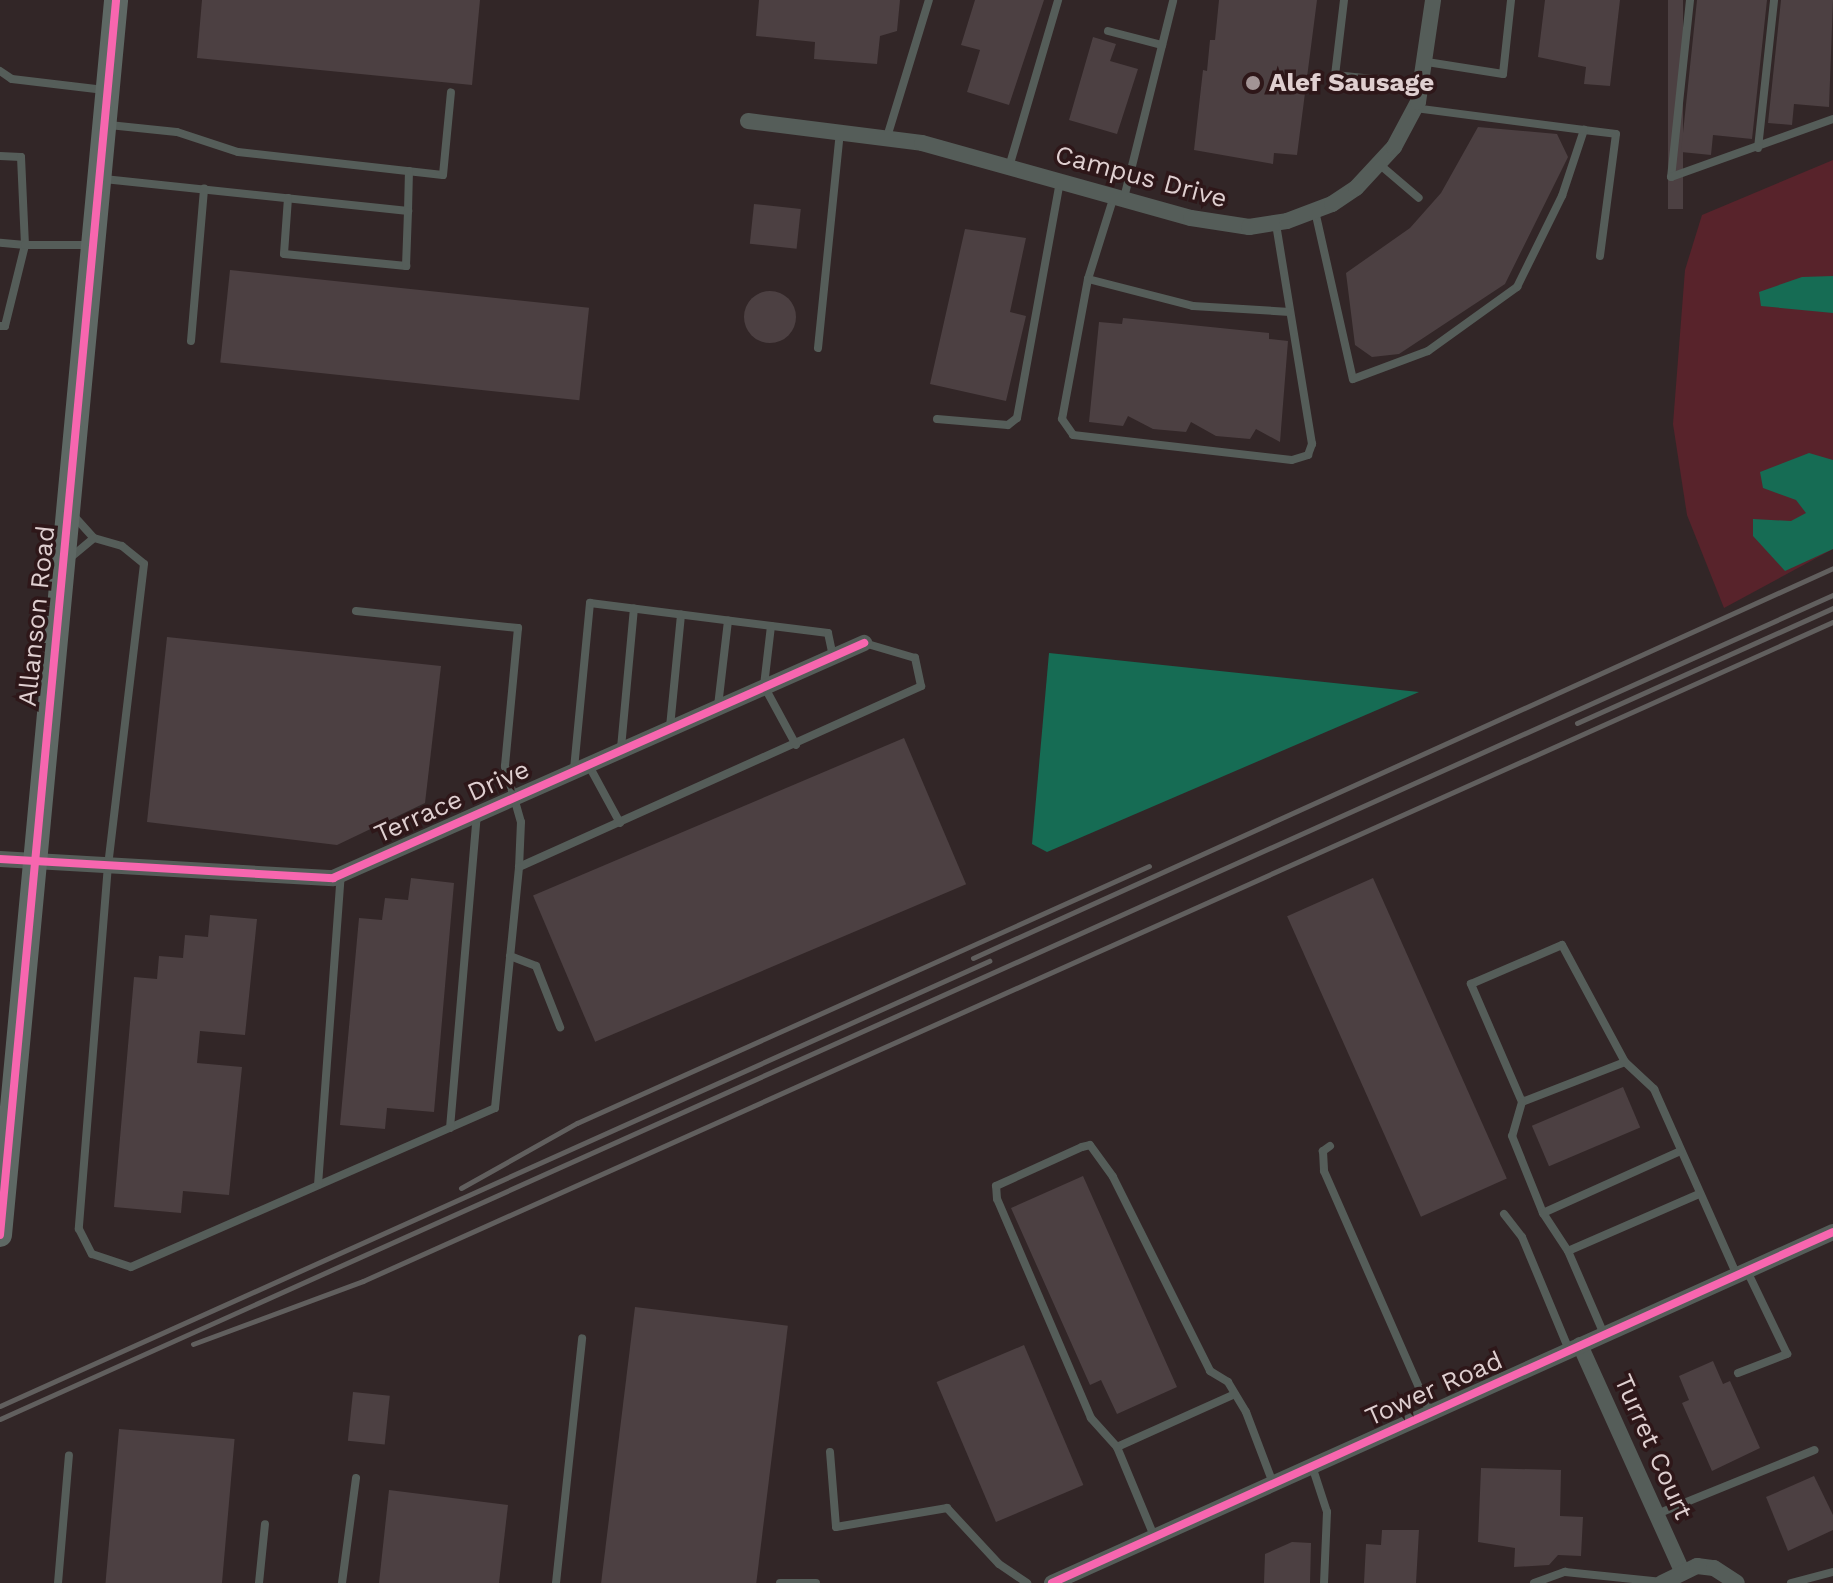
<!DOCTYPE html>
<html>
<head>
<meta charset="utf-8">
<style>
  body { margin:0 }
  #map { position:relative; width:1833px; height:1583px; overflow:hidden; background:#322627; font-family:"Work Sans",sans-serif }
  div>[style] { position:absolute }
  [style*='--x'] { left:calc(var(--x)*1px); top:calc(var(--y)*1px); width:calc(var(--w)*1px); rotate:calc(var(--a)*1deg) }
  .green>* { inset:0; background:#58232b }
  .water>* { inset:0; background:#166c54 }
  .building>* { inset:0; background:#4c4042; transform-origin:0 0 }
  .round { border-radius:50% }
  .lane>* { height:8px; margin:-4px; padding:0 4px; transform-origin:4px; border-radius:4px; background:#555d59 }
  .street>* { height:16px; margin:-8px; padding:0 8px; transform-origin:8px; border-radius:8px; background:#555d59 }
  .secondary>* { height:24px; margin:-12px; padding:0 12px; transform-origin:12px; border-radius:12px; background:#5e6864 }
  .rail>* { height:5px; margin:-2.5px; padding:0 2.5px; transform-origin:2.5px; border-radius:2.5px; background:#615f5e }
  .cycleway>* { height:8px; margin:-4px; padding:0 4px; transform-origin:4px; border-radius:4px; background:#f766af }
  .dots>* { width:22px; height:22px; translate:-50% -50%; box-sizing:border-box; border:4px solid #2e1719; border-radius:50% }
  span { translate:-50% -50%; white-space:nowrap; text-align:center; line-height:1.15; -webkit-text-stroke:7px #2e1719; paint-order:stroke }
  .poi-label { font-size:26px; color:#dfcfd0; font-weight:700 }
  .left { translate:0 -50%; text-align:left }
  .street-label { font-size:26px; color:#dfcfd0 }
</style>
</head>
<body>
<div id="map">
  <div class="green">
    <div style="clip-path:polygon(1833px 160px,1833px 549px,1724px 608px,1687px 515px,1673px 424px,1685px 270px,1702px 215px)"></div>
  </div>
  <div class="water">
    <div style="clip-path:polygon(1833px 276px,1833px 313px,1761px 306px,1759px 292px,1802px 277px)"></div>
    <div style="clip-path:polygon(1809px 453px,1833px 460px,1833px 549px,1785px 571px,1753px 536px,1753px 519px,1791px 521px,1806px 513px,1796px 500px,1763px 488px,1760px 472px)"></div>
    <div style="clip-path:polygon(1049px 653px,1419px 692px,1047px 852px,1032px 844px)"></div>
  </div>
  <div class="building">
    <div style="clip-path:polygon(202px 0,480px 0,472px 85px,197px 58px)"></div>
    <div style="clip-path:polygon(759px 0,900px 0,897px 31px,880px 36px,877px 64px,814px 59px,815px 42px,756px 36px)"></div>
    <div style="clip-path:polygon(975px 0,1044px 0,1009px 105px,967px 92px,980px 50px,961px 45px)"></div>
    <div style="clip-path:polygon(1219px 0,1317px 0,1297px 155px,1274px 153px,1273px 164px,1194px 150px,1203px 70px,1207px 71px,1210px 40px,1215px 40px)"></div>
    <div style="clip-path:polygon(1545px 0,1620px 0,1610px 86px,1584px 84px,1586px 67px,1538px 57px)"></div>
    <div style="left:1668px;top:0;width:15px;height:209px"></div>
    <div style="clip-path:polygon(1697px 0,1767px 0,1752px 139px,1713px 135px,1711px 155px,1681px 152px)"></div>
    <div style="clip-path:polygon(1781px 0,1833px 0,1829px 107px,1794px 104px,1792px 125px,1768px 123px)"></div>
    <div style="clip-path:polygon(1093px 37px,1116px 44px,1110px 61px,1138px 69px,1117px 134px,1069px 120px)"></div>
    <div style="clip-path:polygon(1478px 127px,1557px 134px,1568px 157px,1505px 284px,1399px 354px,1372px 357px,1355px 345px,1346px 273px,1410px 228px,1441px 193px)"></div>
    <div style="left:754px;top:204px;width:47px;height:40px;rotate:6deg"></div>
    <div style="clip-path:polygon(965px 229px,1026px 238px,1010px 312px,1026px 316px,1006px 401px,930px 384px)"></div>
    <div style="left:230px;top:270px;width:361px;height:93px;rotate:6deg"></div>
    <div class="round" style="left:744px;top:291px;width:52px;height:52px"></div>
    <div style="clip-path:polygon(1123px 318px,1269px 333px,1269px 339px,1288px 341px,1280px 442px,1256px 429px,1250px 439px,1216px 436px,1191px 422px,1186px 432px,1153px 429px,1128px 416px,1123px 426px,1089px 422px,1099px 322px,1122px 324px)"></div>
    <div style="clip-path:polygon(167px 637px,441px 666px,425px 803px,337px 845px,147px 822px)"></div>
    <div style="left:904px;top:738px;width:159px;height:403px;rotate:67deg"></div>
    <div style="clip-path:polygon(411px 878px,454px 883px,434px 1112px,387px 1108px,385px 1129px,340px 1125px,359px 918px,382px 920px,385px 898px,408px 900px)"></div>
    <div style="left:1373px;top:878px;width:329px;height:94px;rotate:66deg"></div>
    <div style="clip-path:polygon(210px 915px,257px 919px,245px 1035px,200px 1031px,197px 1063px,242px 1067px,229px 1195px,183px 1191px,181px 1213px,114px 1207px,134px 977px,157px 979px,159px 956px,183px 958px,185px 935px,208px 937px)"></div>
    <div style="left:1623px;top:1087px;width:44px;height:99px;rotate:67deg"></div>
    <div style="clip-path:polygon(1083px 1176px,1177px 1387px,1117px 1414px,1101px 1380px,1090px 1385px,1011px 1208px)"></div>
    <div style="left:635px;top:1307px;width:154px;height:278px;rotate:7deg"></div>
    <div style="left:1024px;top:1345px;width:152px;height:95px;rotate:67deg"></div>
    <div style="clip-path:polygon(1713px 1361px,1723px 1384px,1730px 1381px,1760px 1448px,1712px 1471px,1682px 1403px,1689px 1400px,1679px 1376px)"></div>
    <div style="left:353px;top:1392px;width:37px;height:49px;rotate:6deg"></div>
    <div style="left:119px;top:1429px;width:116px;height:155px;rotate:5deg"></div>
    <div style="clip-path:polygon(1481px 1468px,1561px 1470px,1560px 1516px,1583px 1517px,1581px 1556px,1558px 1555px,1549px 1565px,1514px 1567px,1515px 1548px,1478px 1542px)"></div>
    <div style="clip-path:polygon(1814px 1476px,1833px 1515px,1833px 1530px,1788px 1551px,1766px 1497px)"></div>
    <div style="clip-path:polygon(389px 1490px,508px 1505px,499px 1583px,379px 1583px)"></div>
    <div style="clip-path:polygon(1382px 1530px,1419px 1530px,1416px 1583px,1364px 1583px,1366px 1544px,1381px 1545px)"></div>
    <div style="clip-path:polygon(1292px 1542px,1311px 1543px,1310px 1583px,1264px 1583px,1265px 1554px)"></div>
  </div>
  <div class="lane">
    <div style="--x:1344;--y:0;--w:76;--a:96.8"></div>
    <div style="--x:1335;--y:75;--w:86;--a:6"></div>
    <div style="--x:1690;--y:0;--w:178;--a:96.1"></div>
    <div style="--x:1671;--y:177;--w:172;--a:-19.7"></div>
    <div style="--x:1108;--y:31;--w:56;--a:14.5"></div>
    <div style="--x:1427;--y:62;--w:77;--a:9"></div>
    <div style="--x:1503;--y:74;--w:74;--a:-83.8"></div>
    <div style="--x:0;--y:71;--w:14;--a:34"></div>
    <div style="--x:12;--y:79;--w:93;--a:6.8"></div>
    <div style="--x:109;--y:125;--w:68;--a:5.9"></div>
    <div style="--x:177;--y:132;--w:64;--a:18.2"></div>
    <div style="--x:238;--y:152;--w:206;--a:6.4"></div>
    <div style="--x:443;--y:175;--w:83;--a:-84.5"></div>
    <div style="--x:1584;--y:130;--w:32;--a:7"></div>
    <div style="--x:1616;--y:134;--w:123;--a:97.5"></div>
    <div style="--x:887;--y:137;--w:143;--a:-73"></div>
    <div style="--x:1758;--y:148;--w:149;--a:-83.8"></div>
    <div style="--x:0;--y:156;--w:21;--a:3"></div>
    <div style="--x:21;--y:157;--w:88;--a:87.4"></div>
    <div style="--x:25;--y:245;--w:25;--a:-175"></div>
    <div style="--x:1379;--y:164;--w:52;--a:40.4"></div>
    <div style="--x:1009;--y:167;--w:174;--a:-73.6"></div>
    <div style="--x:104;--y:179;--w:306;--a:6"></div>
    <div style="--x:408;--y:211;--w:40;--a:-88.6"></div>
    <div style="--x:1114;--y:196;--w:87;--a:107.4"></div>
    <div style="--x:1088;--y:279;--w:142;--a:100.5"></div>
    <div style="--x:1062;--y:419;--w:19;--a:55"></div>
    <div style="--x:1073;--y:435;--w:220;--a:6.5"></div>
    <div style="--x:1292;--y:460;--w:17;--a:-17"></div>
    <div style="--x:1308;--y:455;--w:12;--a:-70"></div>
    <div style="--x:1312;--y:444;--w:224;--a:-99.3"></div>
    <div style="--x:288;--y:198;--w:56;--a:94.1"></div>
    <div style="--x:284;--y:254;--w:123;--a:5.6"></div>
    <div style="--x:406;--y:266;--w:55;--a:-87.9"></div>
    <div style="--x:1124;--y:198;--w:203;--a:-76"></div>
    <div style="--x:1315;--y:211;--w:172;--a:77.3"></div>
    <div style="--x:1353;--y:379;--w:80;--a:-20.5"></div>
    <div style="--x:1428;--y:351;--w:110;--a:-35.7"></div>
    <div style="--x:1517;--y:287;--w:102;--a:-63.7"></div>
    <div style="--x:1562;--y:196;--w:70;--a:-71.6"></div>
    <div style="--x:1584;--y:130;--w:170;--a:-172.6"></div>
    <div style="--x:1088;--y:279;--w:108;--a:14.4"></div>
    <div style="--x:1193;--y:306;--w:97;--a:3.5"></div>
    <div style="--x:0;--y:326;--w:5;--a:0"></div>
    <div style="--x:5;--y:326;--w:83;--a:-76.1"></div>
    <div style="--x:25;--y:245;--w:63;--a:0"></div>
    <div style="--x:191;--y:341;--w:153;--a:-85.1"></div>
    <div style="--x:818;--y:348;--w:218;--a:-84.2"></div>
    <div style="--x:937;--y:419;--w:71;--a:4.8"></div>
    <div style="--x:1008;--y:425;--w:11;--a:-38"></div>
    <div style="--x:1017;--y:418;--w:240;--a:-79.7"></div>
    <div style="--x:73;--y:515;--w:31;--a:48"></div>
    <div style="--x:94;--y:538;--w:29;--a:16"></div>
    <div style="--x:122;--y:546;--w:28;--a:39"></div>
    <div style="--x:144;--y:564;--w:303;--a:96.8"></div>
    <div style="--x:108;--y:865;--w:365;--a:94.6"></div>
    <div style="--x:79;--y:1229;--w:28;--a:63"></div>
    <div style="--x:92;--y:1254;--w:41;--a:18.4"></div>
    <div style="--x:131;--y:1267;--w:397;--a:-23.6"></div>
    <div style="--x:495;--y:1108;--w:242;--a:-84.3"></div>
    <div style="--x:70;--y:558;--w:31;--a:-40"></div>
    <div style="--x:356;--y:611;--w:163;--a:6"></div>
    <div style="--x:518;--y:628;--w:139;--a:95.4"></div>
    <div style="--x:505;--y:766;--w:58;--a:74.1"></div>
    <div style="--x:521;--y:822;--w:45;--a:92.5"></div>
    <div style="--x:519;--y:867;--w:441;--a:-24.2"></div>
    <div style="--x:921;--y:686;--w:29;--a:-102"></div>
    <div style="--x:915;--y:658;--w:53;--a:-163.6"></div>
    <div style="--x:771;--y:626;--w:60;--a:96.7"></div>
    <div style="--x:764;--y:686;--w:67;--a:61.5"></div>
    <div style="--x:718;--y:706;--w:86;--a:-83.3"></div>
    <div style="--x:670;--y:727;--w:113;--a:-84.4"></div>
    <div style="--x:621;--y:748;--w:140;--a:-84.7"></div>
    <div style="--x:588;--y:764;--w:67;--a:61.5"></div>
    <div style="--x:574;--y:769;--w:167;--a:-84.5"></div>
    <div style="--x:590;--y:603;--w:240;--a:7.2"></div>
    <div style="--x:828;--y:633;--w:24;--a:78"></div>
    <div style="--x:510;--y:956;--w:28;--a:21"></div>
    <div style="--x:536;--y:966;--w:66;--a:68.5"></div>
    <div style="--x:1625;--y:1062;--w:110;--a:158.8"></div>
    <div style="--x:1522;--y:1102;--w:129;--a:-113.4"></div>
    <div style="--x:1471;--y:984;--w:99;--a:-23.2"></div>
    <div style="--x:1562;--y:945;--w:133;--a:61.7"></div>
    <div style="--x:1625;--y:1062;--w:40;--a:43"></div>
    <div style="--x:1654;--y:1089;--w:204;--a:66"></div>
    <div style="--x:1522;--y:1102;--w:35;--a:106"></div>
    <div style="--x:1512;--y:1136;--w:83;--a:68.1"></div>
    <div style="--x:1543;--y:1213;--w:45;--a:56.7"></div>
    <div style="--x:1568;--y:1251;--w:90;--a:66.6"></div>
    <div style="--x:450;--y:1128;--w:315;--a:-85.1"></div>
    <div style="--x:1330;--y:1146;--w:9;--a:144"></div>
    <div style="--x:1323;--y:1151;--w:20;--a:87"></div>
    <div style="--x:1324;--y:1171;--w:263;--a:66.3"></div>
    <div style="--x:318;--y:1185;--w:311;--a:-85.8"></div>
    <div style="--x:1543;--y:1213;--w:150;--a:-24.3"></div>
    <div style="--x:1504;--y:1214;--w:29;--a:52"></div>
    <div style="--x:1522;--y:1237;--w:122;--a:67.4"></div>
    <div style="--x:1568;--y:1251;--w:141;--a:-23.5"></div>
    <div style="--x:1738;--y:1373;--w:53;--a:-21.2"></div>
    <div style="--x:1787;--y:1354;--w:92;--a:-115.7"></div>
    <div style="--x:1117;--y:1447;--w:129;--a:-24.2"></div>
    <div style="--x:830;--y:1452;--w:75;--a:85.4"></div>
    <div style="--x:836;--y:1527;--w:113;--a:-9.7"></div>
    <div style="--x:947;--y:1508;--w:76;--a:47.1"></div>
    <div style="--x:999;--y:1564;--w:34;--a:34"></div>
    <div style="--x:1312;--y:1466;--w:48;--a:71.9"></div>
    <div style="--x:1327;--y:1512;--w:71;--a:92.4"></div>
    <div style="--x:1657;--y:1514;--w:170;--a:-22.1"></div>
    <div style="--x:1154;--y:1536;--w:96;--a:-112.6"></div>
    <div style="--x:1117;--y:1447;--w:39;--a:-132"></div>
    <div style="--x:1091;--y:1418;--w:238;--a:-113.2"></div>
    <div style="--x:997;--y:1199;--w:13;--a:-94"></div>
    <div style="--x:996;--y:1186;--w:94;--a:-24.4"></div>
    <div style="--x:1082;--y:1147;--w:8;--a:-14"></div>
    <div style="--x:1090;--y:1145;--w:39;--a:54"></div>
    <div style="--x:1113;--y:1177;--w:217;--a:63.4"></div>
    <div style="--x:1210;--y:1371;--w:21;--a:31"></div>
    <div style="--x:1228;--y:1382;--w:35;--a:59"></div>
    <div style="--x:1246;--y:1412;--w:76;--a:69.2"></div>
    <div style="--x:58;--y:1583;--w:128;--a:-85.1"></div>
    <div style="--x:259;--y:1583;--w:59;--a:-84.2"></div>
    <div style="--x:342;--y:1583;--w:106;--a:-82.4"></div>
    <div style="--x:556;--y:1583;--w:246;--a:-83.9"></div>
    <div style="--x:780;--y:1583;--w:36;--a:0"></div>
    <div style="--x:1534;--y:1583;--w:33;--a:-20"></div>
    <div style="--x:1565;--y:1572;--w:98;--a:5.9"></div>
    <div style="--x:1791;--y:1583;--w:43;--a:-14.7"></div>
  </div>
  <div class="street">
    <div style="--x:748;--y:121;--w:175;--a:7.2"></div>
    <div style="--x:922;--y:143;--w:279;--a:15.6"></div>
    <div style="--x:1191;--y:218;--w:59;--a:8.8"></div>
    <div style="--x:1249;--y:227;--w:38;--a:-9"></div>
    <div style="--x:1287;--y:221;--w:48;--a:-20.7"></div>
    <div style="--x:1332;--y:204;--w:29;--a:-34"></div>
    <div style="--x:1356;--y:188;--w:56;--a:-47.2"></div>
    <div style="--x:1394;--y:147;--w:51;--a:-61.9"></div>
    <div style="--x:1418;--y:102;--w:103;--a:-81.6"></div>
    <div style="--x:0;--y:859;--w:334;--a:3.3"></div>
    <div style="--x:333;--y:878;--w:581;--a:-23.87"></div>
    <div style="--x:1580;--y:1345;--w:246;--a:65.7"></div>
    <div style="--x:1052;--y:1583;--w:856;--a:-24.2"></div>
    <div style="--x:1662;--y:1583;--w:39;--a:-26"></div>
    <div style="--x:1697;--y:1566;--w:17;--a:7"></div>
    <div style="--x:1714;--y:1568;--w:27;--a:33"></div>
  </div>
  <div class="secondary">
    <div style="--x:0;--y:1235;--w:1240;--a:-84.63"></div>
  </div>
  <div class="rail">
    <div style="--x:1577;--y:723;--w:281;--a:-24.2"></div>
    <div style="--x:973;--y:958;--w:944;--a:-24.39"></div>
    <div style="--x:461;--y:1188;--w:133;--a:-29.3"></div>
    <div style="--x:577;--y:1123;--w:627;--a:-24.19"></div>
    <div style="--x:193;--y:1344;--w:181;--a:-20.3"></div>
    <div style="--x:363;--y:1281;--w:1611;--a:-24.15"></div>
    <div style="--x:0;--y:1406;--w:1085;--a:-24.23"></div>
    <div style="--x:0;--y:1419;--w:2010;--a:-24.21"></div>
  </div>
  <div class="cycleway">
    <div style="--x:0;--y:859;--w:334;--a:3.3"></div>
    <div style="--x:333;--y:878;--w:581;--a:-23.87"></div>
    <div style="--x:0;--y:1235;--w:1240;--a:-84.63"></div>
    <div style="--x:1052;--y:1583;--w:856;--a:-24.2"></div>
  </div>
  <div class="dots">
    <div style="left:1253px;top:83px;background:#a29495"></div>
  </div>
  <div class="poi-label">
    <span class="left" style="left:1269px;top:83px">Alef Sausage</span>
  </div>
  <div class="street-label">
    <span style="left:1141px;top:177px;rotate:15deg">Campus Drive</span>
    <span style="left:37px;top:616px;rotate:-84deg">Allanson Road</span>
    <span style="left:452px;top:802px;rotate:-24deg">Terrace Drive</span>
    <span style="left:1434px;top:1389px;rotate:-24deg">Tower Road</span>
    <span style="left:1653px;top:1447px;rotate:66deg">Turret Court</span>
  </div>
</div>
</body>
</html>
